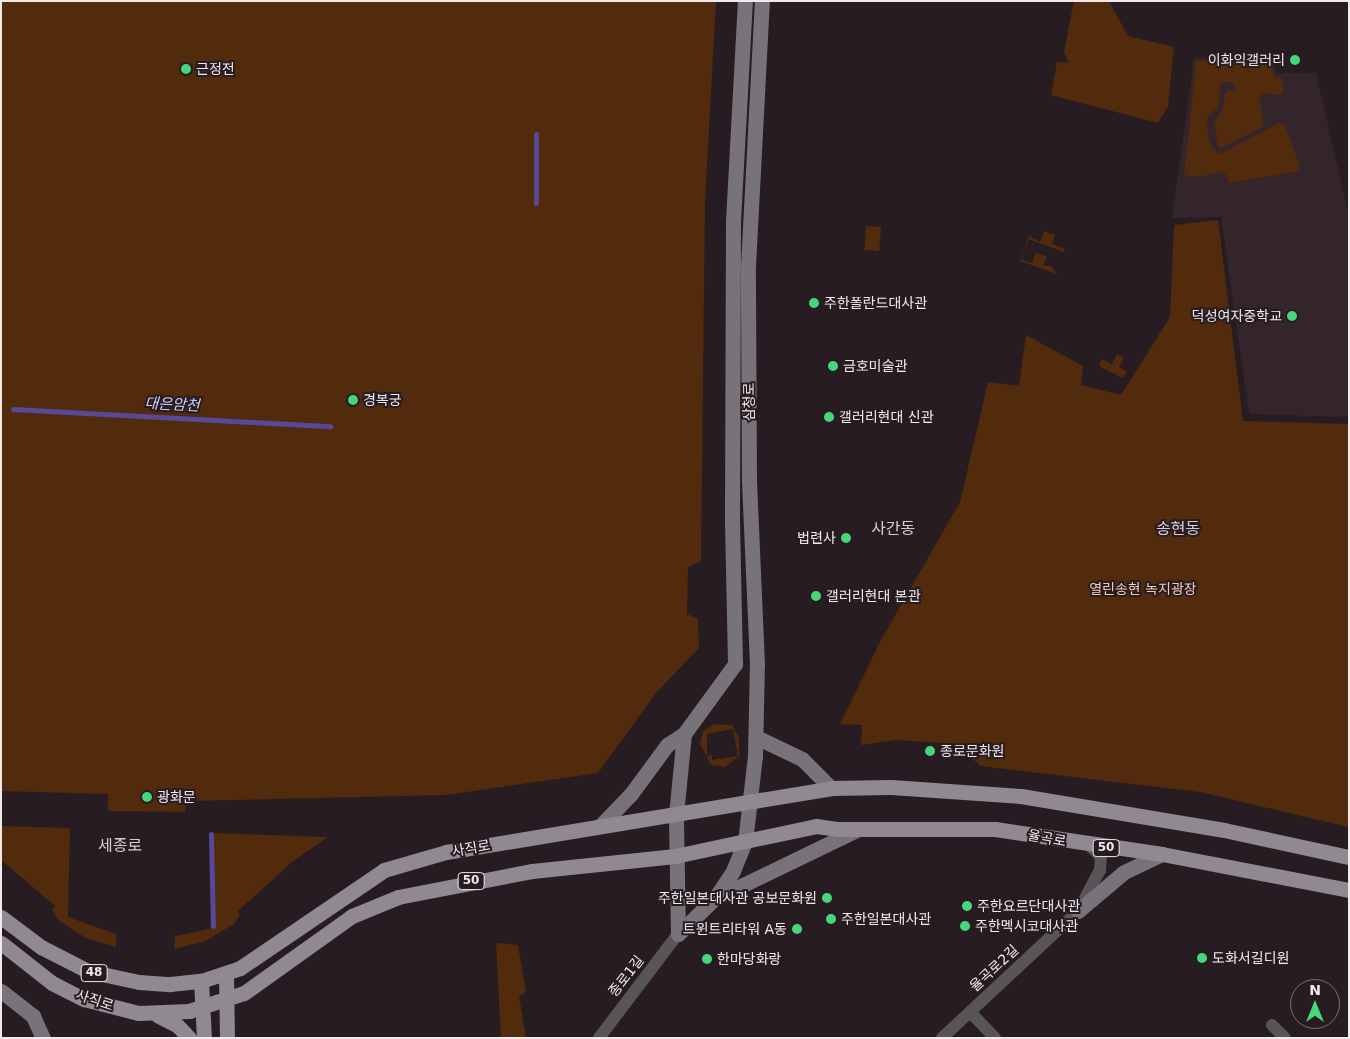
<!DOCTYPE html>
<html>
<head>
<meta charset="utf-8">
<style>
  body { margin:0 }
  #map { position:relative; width:1350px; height:1039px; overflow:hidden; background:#271c21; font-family:"DejaVu Sans","Noto Sans KR",sans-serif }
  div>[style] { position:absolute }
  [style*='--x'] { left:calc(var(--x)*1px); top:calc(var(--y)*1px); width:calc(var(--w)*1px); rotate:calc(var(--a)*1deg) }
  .built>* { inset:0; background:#34242b }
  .green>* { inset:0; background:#512b0b; transform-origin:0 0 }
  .stream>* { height:5px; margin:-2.5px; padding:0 2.5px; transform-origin:2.5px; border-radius:2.5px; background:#574998 }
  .street>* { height:12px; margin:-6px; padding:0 6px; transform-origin:6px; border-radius:6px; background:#585559 }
  .secondary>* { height:15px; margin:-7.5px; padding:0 7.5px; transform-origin:7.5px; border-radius:7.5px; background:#787279 }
  .primary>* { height:15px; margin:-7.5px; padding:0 7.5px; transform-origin:7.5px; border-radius:7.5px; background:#908992 }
  .dots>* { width:14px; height:14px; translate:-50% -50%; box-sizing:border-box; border:2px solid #271c21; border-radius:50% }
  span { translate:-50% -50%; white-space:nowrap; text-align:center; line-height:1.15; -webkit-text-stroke:4px #271c21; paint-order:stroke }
  .shield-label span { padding:1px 4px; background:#271c21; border:1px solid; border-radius:4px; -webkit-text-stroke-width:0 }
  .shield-label { font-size:12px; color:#f1eaec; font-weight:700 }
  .poi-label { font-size:14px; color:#f1eaec }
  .right { translate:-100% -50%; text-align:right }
  .left { translate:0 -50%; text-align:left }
  .street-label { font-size:14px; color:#f1eaec }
  .park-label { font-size:14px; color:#f5cbae }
  .water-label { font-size:15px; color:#d2cefb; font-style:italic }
  .quarter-label { font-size:16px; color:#d9cad0 }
  .frame { position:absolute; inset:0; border:2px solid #f1eaec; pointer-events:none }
  .north { position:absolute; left:1290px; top:979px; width:50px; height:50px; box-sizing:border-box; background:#271c21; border:1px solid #786e72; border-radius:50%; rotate:0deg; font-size:14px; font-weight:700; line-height:20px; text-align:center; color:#f1eaec }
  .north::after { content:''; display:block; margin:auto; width:18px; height:22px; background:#46d77a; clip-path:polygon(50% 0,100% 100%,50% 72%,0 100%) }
</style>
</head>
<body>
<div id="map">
  <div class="built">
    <div style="clip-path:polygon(1194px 58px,1273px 59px,1276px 73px,1316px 73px,1349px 216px,1349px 417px,1249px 414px,1221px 217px,1172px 218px)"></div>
  </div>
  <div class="green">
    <div style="clip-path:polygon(1px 1px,716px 1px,705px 202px,701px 561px,688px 567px,687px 614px,698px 619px,699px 648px,656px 693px,598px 773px,446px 795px,186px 801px,185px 812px,108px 811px,108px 794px,1px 791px)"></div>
    <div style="clip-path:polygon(1074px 1px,1109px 1px,1128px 36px,1174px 47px,1168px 106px,1158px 123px,1051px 95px,1057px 62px,1069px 63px,1064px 52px)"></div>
    <div style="clip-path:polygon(1196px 61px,1271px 62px,1274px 76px,1283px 79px,1284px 90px,1281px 95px,1266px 93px,1259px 96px,1264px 126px,1221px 148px,1218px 146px,1214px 123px,1223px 108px,1225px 93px,1229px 90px,1238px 91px,1232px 82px,1221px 82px,1218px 107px,1207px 117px,1208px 135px,1212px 148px,1220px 154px,1279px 123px,1285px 125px,1300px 167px,1296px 172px,1229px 183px,1224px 172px,1196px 177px,1184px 175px)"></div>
    <div style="clip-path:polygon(1218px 220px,1243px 421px,1349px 424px,1349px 827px,1200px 792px,981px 766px,955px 744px,896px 740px,861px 745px,862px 725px,840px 724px,881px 640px,960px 502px,988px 382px,1019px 386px,1026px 335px,1083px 366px,1081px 385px,1121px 395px,1170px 317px,1174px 225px)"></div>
    <div style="left:866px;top:226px;width:15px;height:24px;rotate:4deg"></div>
    <div style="clip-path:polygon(1044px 231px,1055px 235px,1052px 244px,1065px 249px,1064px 252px,1029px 239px,1021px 259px,1032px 263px,1036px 253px,1047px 256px,1043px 266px,1051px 266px,1057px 274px,1020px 261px,1029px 236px,1040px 242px)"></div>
    <div style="clip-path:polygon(1117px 354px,1124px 358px,1119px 367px,1127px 372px,1123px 378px,1099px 366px,1102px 359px,1112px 364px)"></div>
    <div style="clip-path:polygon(evenodd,715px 724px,732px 725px,739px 737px,739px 756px,725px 767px,711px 765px,700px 744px,703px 731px,715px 724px,733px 729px,738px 756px,712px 760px,712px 755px,707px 756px,707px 734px,733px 729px)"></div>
    <div style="clip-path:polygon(1px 826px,70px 828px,68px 917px,116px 934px,116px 947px,86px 938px,58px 920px,52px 910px,55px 906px,1px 860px)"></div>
    <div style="clip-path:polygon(213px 833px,328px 837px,292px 862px,238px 911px,240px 915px,234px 924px,205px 941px,174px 949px,175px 936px,214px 928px)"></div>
    <div style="clip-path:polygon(496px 943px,518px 945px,526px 992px,519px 996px,526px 1038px,501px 1038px)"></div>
  </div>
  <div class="stream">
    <div style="--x:536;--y:203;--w:69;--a:-90"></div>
    <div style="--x:13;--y:409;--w:318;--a:3.1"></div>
    <div style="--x:211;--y:834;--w:92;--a:88.8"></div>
  </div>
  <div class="street">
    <div style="--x:970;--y:1012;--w:36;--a:46"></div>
    <div style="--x:1272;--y:1025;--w:18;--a:45"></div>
    <div style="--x:599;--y:1038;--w:131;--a:-52.8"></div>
    <div style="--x:942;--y:1038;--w:186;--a:-43"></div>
    <div style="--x:1078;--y:911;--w:47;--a:-61.8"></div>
    <div style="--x:1100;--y:870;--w:13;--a:-86"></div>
    <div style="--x:1101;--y:857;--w:16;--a:-135"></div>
  </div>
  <div class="secondary">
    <div style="--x:756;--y:737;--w:51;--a:25.6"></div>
    <div style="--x:802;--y:759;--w:41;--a:45"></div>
    <div style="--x:602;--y:824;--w:42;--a:-46"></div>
    <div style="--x:631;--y:794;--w:61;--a:-53.7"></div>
    <div style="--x:667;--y:745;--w:20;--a:-33"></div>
    <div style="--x:684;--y:734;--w:87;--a:-53.9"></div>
    <div style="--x:735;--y:664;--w:147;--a:-91.2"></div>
    <div style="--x:732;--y:517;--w:296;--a:-89.8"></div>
    <div style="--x:733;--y:221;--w:220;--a:-86.9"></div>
    <div style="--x:716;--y:898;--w:159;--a:-25.8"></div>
    <div style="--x:1078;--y:911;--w:60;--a:-40.3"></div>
    <div style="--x:1124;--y:872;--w:42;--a:-25.3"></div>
    <div style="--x:678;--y:934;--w:52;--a:-44.2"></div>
    <div style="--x:715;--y:898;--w:32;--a:-56"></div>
    <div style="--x:733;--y:871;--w:31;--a:-68"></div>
    <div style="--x:745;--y:842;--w:87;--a:-83.4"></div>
    <div style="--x:755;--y:756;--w:92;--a:-88.8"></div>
    <div style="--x:757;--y:664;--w:183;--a:-92.5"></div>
    <div style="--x:749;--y:481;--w:215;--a:-90.3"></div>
    <div style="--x:748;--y:266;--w:265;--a:-87"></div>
    <div style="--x:678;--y:934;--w:119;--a:-91"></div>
    <div style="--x:676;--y:815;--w:81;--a:-84.4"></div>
    <div style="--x:1;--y:991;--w:41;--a:38"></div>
    <div style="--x:33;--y:1016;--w:24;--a:66"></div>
  </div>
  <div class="primary">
    <div style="--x:1;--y:917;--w:50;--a:36.9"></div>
    <div style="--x:41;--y:947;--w:53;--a:27.1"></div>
    <div style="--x:88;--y:971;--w:52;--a:12.2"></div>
    <div style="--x:139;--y:982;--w:31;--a:4"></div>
    <div style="--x:170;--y:984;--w:31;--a:-6"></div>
    <div style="--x:201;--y:981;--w:41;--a:-18.4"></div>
    <div style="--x:240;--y:968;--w:174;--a:-34.2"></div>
    <div style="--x:384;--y:870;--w:65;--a:-16.2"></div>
    <div style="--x:446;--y:852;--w:390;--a:-9.4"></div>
    <div style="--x:831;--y:788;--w:60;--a:-1"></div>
    <div style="--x:891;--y:787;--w:130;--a:4"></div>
    <div style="--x:1021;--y:796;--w:206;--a:9.5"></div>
    <div style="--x:1224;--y:830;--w:128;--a:12.2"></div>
    <div style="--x:1;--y:943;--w:65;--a:38.1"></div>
    <div style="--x:52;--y:983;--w:36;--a:27"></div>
    <div style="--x:84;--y:999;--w:56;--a:14.5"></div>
    <div style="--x:138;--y:1013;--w:51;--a:-2.2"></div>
    <div style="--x:189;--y:1011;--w:58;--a:-18.1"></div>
    <div style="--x:244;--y:993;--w:133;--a:-35.5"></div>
    <div style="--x:352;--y:916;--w:50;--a:-22.4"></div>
    <div style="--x:398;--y:897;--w:136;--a:-11"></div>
    <div style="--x:532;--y:871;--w:144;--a:-6"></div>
    <div style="--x:675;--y:856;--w:144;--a:-12"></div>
    <div style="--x:816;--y:826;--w:21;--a:8"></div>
    <div style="--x:837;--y:829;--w:158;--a:0"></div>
    <div style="--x:995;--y:829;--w:169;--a:8.5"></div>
    <div style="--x:1162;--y:854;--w:190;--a:10.9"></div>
    <div style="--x:226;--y:974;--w:64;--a:89.1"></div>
    <div style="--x:201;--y:981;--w:57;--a:87"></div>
    <div style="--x:157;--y:1015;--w:22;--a:27"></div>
    <div style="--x:177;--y:1025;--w:18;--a:47"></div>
  </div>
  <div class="dots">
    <div style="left:1295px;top:60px;background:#46d77a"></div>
    <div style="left:186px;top:69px;background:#46d77a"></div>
    <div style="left:814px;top:303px;background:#46d77a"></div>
    <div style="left:1292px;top:316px;background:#46d77a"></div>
    <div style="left:833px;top:366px;background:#46d77a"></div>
    <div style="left:353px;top:400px;background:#46d77a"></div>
    <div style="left:829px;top:417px;background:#46d77a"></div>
    <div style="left:846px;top:538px;background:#46d77a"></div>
    <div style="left:816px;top:596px;background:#46d77a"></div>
    <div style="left:930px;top:751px;background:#46d77a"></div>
    <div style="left:147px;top:797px;background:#46d77a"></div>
    <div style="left:827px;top:898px;background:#46d77a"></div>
    <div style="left:967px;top:906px;background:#46d77a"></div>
    <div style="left:831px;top:919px;background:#46d77a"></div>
    <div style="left:965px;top:926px;background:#46d77a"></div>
    <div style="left:797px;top:929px;background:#46d77a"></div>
    <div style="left:1202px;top:958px;background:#46d77a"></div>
    <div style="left:707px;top:959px;background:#46d77a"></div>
  </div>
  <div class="shield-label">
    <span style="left:1106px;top:848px">50</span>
    <span style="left:471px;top:881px">50</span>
    <span style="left:94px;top:973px">48</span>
  </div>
  <div class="poi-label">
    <span class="right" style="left:1285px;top:60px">이화익갤러리</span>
    <span class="left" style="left:196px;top:69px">근정전</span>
    <span class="left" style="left:824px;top:303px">주한폴란드대사관</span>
    <span class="right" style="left:1282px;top:316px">덕성여자중학교</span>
    <span class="left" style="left:843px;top:366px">금호미술관</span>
    <span class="left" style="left:363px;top:400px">경복궁</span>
    <span class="left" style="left:839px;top:417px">갤러리현대 신관</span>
    <span class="right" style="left:836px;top:538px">법련사</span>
    <span class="left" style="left:826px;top:596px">갤러리현대 본관</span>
    <span class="left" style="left:940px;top:751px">종로문화원</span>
    <span class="left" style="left:157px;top:797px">광화문</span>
    <span class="right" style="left:817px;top:898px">주한일본대사관 공보문화원</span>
    <span class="left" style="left:977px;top:906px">주한요르단대사관</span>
    <span class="left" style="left:841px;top:919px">주한일본대사관</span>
    <span class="left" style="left:975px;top:926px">주한멕시코대사관</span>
    <span class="right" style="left:787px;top:929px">트윈트리타워 A동</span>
    <span class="left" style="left:1212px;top:958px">도화서길디원</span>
    <span class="left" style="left:717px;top:959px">한마당화랑</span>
  </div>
  <div class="street-label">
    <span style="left:749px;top:402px;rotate:-90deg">삼청로</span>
    <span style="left:1047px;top:838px;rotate:10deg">율곡로</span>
    <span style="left:471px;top:848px;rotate:-10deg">사직로</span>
    <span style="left:994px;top:968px;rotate:-43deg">율곡로2길</span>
    <span style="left:626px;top:976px;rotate:-52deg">종로1길</span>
    <span style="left:95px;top:1000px;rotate:18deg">사직로</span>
  </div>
  <div class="park-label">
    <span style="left:1143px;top:589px">열린송현 녹지광장</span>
  </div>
  <div class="water-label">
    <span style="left:172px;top:405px;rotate:3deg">대은암천</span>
  </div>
  <div class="quarter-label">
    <span style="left:893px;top:529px">사간동</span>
    <span style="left:1178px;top:529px">송현동</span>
    <span style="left:120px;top:846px">세종로</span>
  </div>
  <div class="frame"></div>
  <div class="north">N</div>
</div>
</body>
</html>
